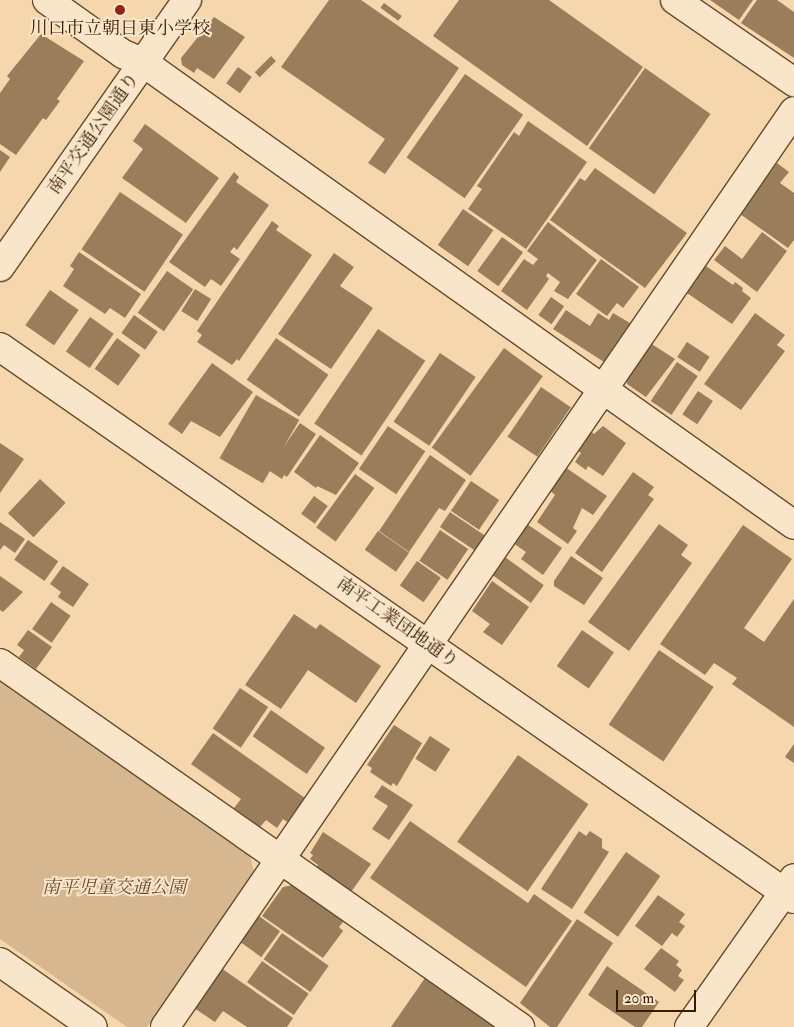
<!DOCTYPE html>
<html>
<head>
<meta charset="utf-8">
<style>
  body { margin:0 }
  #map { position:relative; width:794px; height:1027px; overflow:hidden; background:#f6d7ad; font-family:"IM FELL Double Pica","Noto Serif JP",serif }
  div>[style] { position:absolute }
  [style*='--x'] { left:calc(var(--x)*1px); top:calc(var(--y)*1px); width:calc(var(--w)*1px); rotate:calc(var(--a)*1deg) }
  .green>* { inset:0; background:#d6b790 }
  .building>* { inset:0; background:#9a7d5a; transform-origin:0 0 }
  .roads { filter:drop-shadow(1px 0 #674b2b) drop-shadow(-1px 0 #674b2b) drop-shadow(0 1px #674b2b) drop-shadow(0 -1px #674b2b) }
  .minor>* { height:28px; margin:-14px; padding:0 14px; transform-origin:14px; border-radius:14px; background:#f9e5ca }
  .dots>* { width:14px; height:14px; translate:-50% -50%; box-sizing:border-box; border:2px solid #f9e5ca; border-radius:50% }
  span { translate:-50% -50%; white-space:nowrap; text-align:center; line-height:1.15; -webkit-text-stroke:4px #f9e5ca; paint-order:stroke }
  .poi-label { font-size:18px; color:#371c00 }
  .street-label { font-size:18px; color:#371c00 }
  .park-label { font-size:18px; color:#674a2b; font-style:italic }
  .scale { position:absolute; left:616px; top:990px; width:80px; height:22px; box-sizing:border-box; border:2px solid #371c00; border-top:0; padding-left:6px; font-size:15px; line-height:18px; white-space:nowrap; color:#371c00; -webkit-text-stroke:4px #f9e5ca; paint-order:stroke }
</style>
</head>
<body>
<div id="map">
  <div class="green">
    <div style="clip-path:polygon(0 677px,249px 852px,255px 876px,147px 1027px,127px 1027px,0 939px)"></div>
  </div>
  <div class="building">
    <div style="clip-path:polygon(329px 0,361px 0,459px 68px,385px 174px,368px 163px,385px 139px,281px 67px)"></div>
    <div style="clip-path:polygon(459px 0,549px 0,643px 67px,587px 146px,433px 36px)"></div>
    <div style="clip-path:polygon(710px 0,753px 0,739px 20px)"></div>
    <div style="clip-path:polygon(757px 0,777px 0,794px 12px,794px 58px,741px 23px)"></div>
    <div style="left:384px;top:3px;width:22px;height:6px;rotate:36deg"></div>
    <div style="clip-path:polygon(214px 17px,245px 37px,214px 79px,197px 68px,194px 73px,182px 65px,181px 58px)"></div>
    <div style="clip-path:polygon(41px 34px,84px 61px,57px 99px,60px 101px,46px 120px,43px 118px,16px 155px,0 144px,0 93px,10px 79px,7px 76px)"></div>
    <div style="left:271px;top:56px;width:7px;height:23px;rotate:45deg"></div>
    <div style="left:238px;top:67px;width:17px;height:20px;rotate:36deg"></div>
    <div style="left:645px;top:68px;width:80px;height:98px;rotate:35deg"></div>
    <div style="left:465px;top:74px;width:71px;height:102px;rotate:35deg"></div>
    <div style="clip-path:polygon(528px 121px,587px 162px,526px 249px,468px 209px,482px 189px,477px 186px,514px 132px,519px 136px)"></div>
    <div style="clip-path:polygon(145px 124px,219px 178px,186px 223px,122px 178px,143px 149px,133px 141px)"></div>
    <div style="clip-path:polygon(0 150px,10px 157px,0 172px)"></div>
    <div style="clip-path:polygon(777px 163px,789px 172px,780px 183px,794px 193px,794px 240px,788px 248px,740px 214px)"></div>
    <div style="clip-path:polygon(595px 168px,687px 233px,645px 288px,550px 220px,580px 178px,585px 181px)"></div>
    <div style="clip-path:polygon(234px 172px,239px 177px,236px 182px,269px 205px,237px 250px,234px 247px,230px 252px,240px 259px,221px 286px,211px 279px,205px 287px,169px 262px)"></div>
    <div style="left:120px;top:192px;width:76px;height:69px;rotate:34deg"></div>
    <div style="left:463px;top:209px;width:37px;height:44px;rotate:35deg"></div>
    <div style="clip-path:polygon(272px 221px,279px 226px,276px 230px,312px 255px,239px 361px,237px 359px,232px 365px,197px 342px,202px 335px,197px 331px)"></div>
    <div style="clip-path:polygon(548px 222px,597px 260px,568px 299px,554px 291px,560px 282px,548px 273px,546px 276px,549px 279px,527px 310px,501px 291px,524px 259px,533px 265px,538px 259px,527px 251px)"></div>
    <div style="clip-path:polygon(762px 232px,787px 251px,757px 292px,714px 260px,725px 246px,742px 259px)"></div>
    <div style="left:502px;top:237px;width:26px;height:42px;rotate:36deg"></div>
    <div style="clip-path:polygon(79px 252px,141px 294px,125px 318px,110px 308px,105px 314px,63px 286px,74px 269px,70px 266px)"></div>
    <div style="clip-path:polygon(334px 253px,354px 267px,340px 286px,373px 308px,331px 369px,278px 334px)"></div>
    <div style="clip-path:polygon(601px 259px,639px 287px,623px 308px,617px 303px,607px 316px,576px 294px)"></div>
    <div style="clip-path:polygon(706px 266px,733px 285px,735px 282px,743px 288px,742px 291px,751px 298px,732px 324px,687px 293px)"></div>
    <div style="left:167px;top:271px;width:32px;height:51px;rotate:35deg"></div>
    <div style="left:195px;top:289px;width:19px;height:26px;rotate:32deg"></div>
    <div style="left:50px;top:290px;width:35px;height:43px;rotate:35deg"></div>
    <div style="left:551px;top:297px;width:16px;height:22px;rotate:35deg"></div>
    <div style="clip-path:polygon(566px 310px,590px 326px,598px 313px,609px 320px,613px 313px,630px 323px,604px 362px,553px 329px)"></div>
    <div style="clip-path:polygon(755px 313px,785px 335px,777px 345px,785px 351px,741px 410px,704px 384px)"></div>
    <div style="left:134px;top:315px;width:29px;height:22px;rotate:35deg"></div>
    <div style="left:90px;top:317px;width:29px;height:42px;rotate:35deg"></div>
    <div style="left:378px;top:329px;width:57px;height:114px;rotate:34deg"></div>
    <div style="left:117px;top:338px;width:29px;height:38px;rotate:36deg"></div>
    <div style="left:276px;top:338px;width:64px;height:51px;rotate:35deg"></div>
    <div style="left:687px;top:342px;width:27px;height:18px;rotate:33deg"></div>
    <div style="clip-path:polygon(650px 343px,675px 359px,646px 397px,627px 384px,626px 379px)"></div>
    <div style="left:504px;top:348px;width:48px;height:123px;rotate:36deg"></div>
    <div style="left:440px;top:353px;width:43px;height:83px;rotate:34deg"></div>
    <div style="left:677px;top:362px;width:25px;height:47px;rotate:34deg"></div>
    <div style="clip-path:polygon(212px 363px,253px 392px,220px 437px,191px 421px,182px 434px,168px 424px)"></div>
    <div style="left:541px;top:387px;width:36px;height:60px;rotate:34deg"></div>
    <div style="left:698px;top:391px;width:18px;height:28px;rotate:34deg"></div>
    <div style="left:256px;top:395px;width:50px;height:73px;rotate:30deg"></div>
    <div style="clip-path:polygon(300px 423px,316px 434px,287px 477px,284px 475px,282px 479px,268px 470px)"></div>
    <div style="left:388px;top:426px;width:45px;height:52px;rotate:34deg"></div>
    <div style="clip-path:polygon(603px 426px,626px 443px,603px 476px,588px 466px,586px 470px,575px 462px,581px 453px,576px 449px,590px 430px,594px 434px)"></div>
    <div style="clip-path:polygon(320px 435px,359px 463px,336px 495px,317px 486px,316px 488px,294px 472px)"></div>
    <div style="clip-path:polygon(0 443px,24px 459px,0 493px)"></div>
    <div style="clip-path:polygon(430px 455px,466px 480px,445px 511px,439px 508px,409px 552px,379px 531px)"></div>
    <div style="clip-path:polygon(565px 467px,607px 496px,593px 515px,582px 508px,573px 528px,577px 531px,568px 544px,537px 522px,555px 495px,549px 490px)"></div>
    <div style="clip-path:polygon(633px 472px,654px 487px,648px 495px,654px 499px,602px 572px,575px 553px)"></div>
    <div style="left:355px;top:474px;width:24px;height:66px;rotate:36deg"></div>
    <div style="left:40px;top:479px;width:35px;height:47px;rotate:43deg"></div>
    <div style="left:471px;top:481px;width:34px;height:36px;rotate:34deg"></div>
    <div style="left:314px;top:496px;width:17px;height:22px;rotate:36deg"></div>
    <div style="left:450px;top:512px;width:42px;height:18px;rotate:34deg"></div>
    <div style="clip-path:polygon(0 522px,25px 539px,15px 553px,4px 545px,0 550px)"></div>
    <div style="clip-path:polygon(527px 524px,562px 548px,543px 575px,521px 559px,526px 552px,513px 543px)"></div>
    <div style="clip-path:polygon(659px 524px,688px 545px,681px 555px,692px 563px,629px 651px,588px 622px)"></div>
    <div style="clip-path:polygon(743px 525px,792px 559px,744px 628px,764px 642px,794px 599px,794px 727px,732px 684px,737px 678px,714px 663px,705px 675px,660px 644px)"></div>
    <div style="left:440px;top:530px;width:34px;height:37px;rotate:34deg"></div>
    <div style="left:378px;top:531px;width:38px;height:23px;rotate:35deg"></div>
    <div style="left:28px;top:540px;width:37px;height:24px;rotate:35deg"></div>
    <div style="clip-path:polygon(571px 556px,603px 578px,584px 605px,554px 586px,554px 581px)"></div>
    <div style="left:505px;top:557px;width:48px;height:22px;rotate:36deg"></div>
    <div style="left:417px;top:561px;width:29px;height:30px;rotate:35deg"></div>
    <div style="clip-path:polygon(63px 566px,89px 584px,73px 607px,58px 597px,61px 592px,50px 584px)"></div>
    <div style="clip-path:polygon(0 576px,23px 592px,3px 612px,0 610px)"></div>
    <div style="clip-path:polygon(492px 581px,529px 607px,502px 645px,483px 632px,490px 624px,472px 611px)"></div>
    <div style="left:51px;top:602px;width:24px;height:33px;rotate:35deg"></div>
    <div style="clip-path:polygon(294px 614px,316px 629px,320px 624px,381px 666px,356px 703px,308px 670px,281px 709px,245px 685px)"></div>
    <div style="clip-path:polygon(28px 630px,52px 647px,36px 669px,19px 657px,24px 650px,17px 645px)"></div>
    <div style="left:582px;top:630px;width:39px;height:44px;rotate:35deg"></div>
    <div style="left:659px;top:650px;width:66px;height:90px;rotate:34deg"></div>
    <div style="left:240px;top:688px;width:34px;height:49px;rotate:34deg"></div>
    <div style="left:271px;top:710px;width:66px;height:32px;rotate:35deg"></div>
    <div style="clip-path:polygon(394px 725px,422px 743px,397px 786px,393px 783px,391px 786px,370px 772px,372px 768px,367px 765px)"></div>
    <div style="clip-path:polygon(213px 733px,305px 798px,287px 822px,283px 819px,277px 828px,266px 820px,260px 827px,234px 808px,241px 799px,191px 764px)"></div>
    <div style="left:430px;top:736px;width:24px;height:27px;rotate:33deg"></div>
    <div style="clip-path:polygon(794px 744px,794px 763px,785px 757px)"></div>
    <div style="left:518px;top:755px;width:86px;height:106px;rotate:35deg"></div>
    <div style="clip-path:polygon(382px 785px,413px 805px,389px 840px,372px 829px,388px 806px,374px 797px)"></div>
    <div style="clip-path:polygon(410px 821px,528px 903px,534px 894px,572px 921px,526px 987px,370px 878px)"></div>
    <div style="clip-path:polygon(579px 831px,586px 836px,590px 831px,602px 839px,602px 848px,609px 852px,572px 909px,541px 889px)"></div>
    <div style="clip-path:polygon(323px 832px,371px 864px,351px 892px,316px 868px,318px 865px,310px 859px,313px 855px,310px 853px)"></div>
    <div style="left:626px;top:852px;width:42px;height:74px;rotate:35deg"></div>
    <div style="clip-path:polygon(293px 885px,344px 921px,339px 927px,343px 931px,323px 958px,262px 916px,283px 887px)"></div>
    <div style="clip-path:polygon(658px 895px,685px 914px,679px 922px,685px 926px,677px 937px,672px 933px,662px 946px,635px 926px)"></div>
    <div style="left:259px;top:916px;width:26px;height:32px;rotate:36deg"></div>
    <div style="clip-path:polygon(577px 919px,613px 943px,557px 1027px,550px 1027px,520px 1003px)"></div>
    <div style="left:282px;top:933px;width:57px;height:32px;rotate:35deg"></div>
    <div style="clip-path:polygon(661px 948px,679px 961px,676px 965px,682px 970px,678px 976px,684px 980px,675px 992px,644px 969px)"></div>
    <div style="left:262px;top:961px;width:57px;height:26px;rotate:35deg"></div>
    <div style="clip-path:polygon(607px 966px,659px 1002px,642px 1027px,635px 1027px,588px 995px)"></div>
    <div style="clip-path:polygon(221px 968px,293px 1018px,287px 1027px,247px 1027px,223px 1011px,215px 1022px,194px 1008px)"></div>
    <div style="clip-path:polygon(425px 978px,495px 1027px,391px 1027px)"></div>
  </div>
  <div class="roads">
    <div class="minor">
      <div style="--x:47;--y:0;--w:93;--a:35.4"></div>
      <div style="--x:123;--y:54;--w:23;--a:23"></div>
      <div style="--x:144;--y:63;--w:797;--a:35.4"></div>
      <div style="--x:675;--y:0;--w:145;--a:34.6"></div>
      <div style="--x:0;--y:267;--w:326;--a:-55"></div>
      <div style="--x:0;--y:347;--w:967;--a:34.81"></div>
      <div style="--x:0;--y:663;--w:635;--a:34.99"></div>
      <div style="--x:0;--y:962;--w:113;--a:35"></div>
      <div style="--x:165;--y:1027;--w:1111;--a:-55.52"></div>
      <div style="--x:689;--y:1027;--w:182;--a:-54.8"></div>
    </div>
  </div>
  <div class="dots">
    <div style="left:120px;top:10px;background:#8f2418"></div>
  </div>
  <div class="poi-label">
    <span style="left:120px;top:29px">川口市立朝日東小学校</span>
  </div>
  <div class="street-label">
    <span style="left:94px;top:134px;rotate:-55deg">南平交通公園通り</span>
    <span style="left:397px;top:623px;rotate:35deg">南平工業団地通り</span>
  </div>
  <div class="park-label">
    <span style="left:114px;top:888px">南平児童交通公園</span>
  </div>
  <div class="scale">20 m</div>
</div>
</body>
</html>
